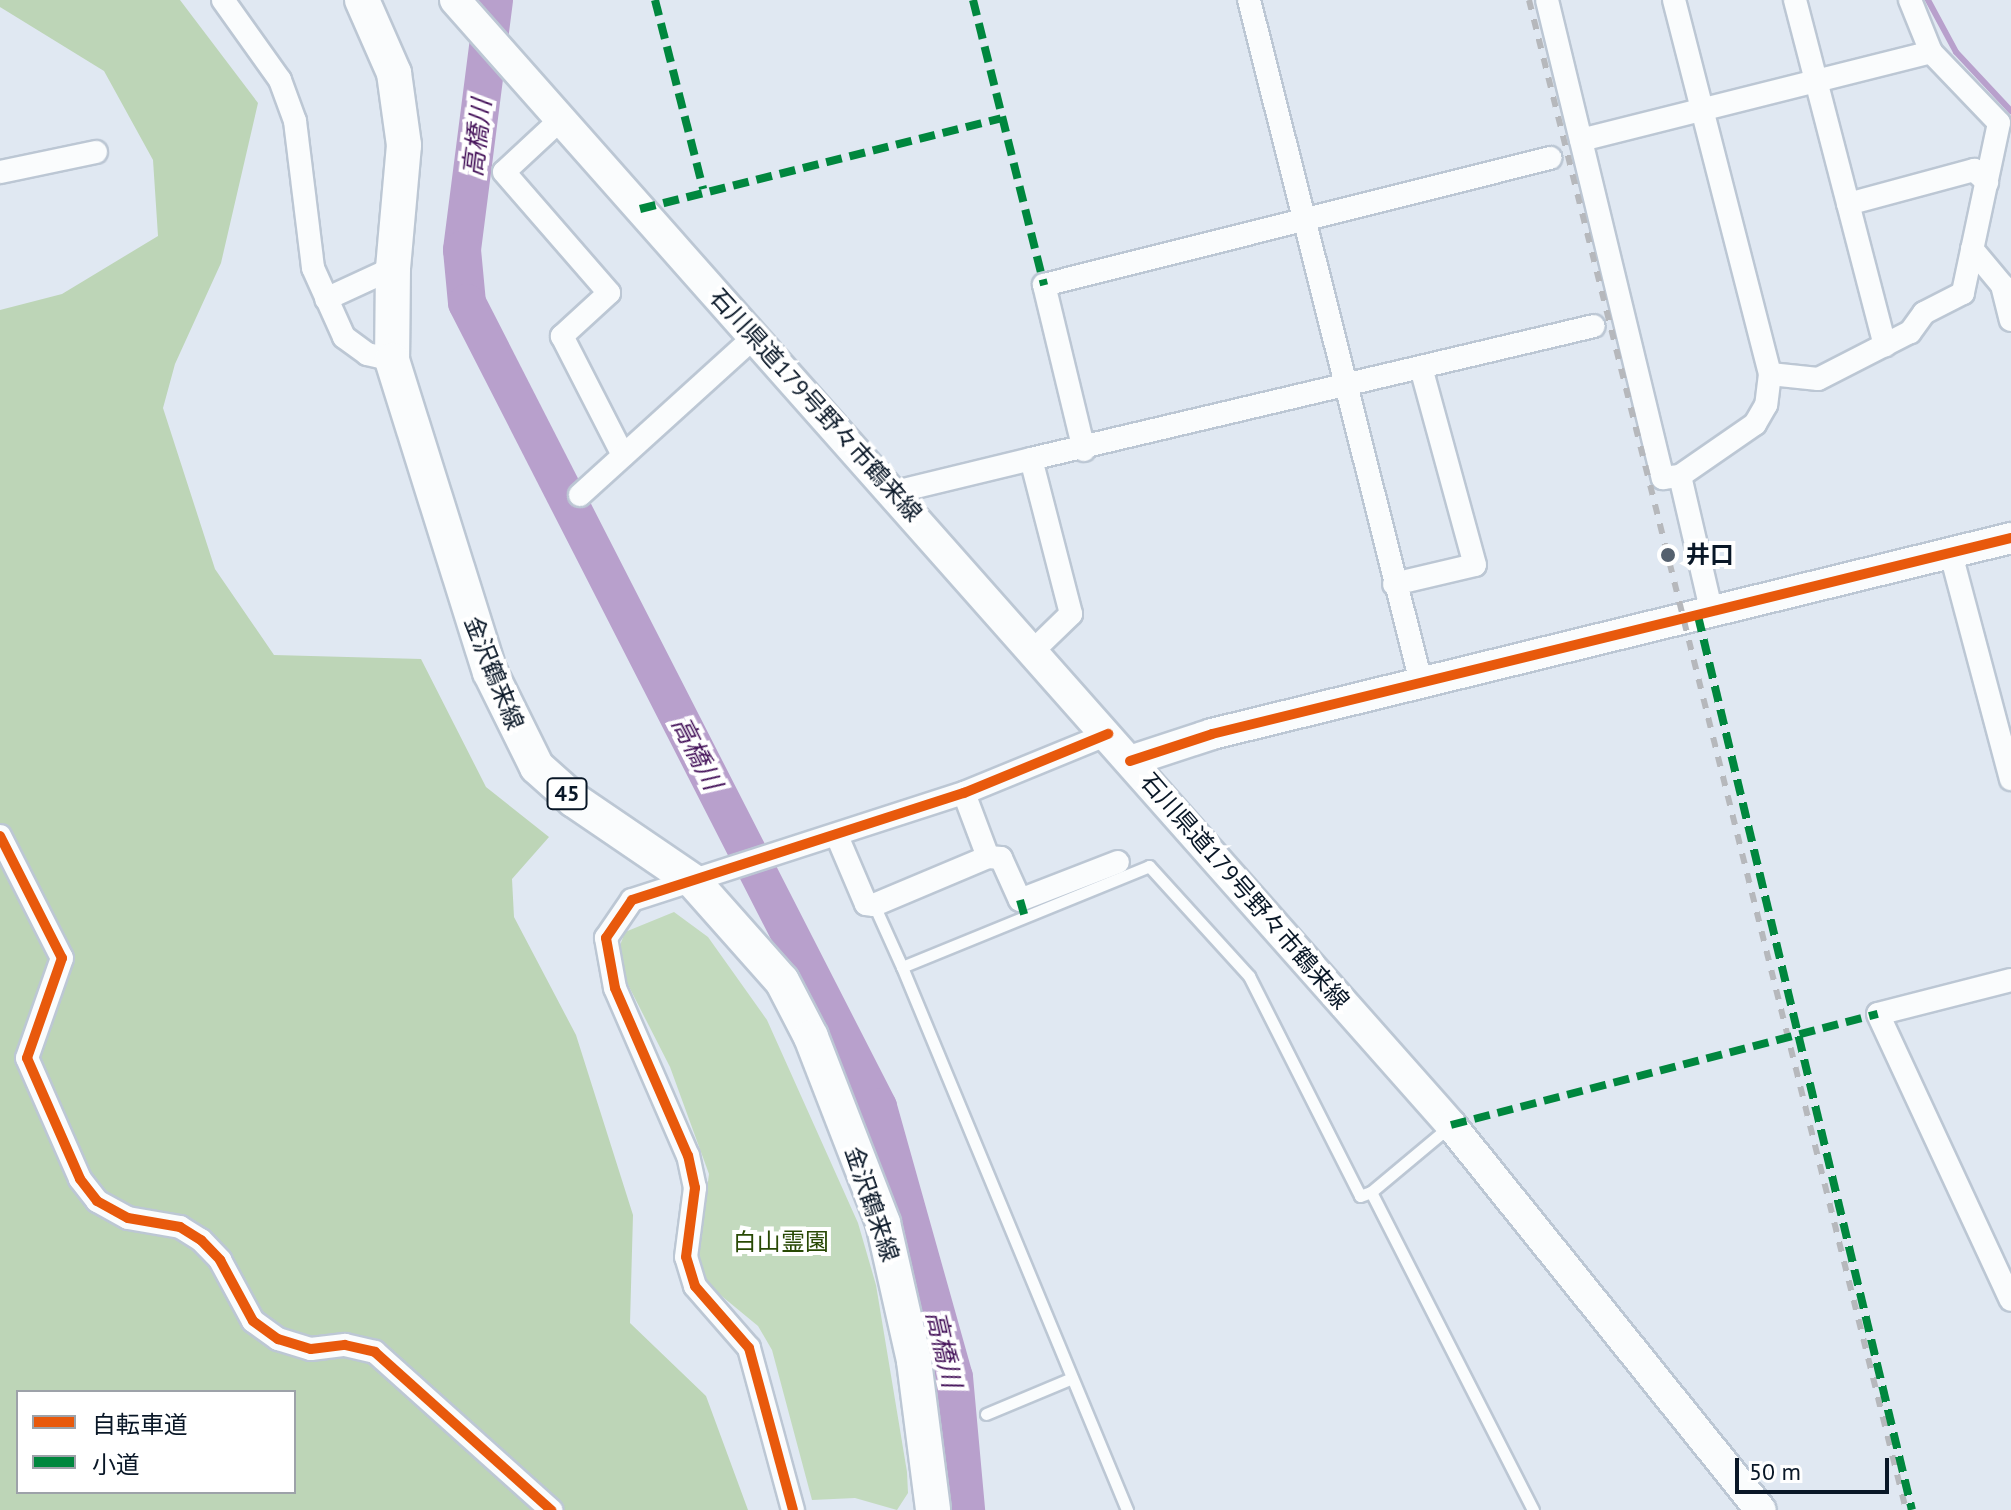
<!DOCTYPE html>
<html>
<head>
<meta charset="utf-8">
<style>
  body { margin:0 }
  #map { position:relative; width:2011px; height:1510px; overflow:hidden; background:#e0e8f2; font-family:"PT Sans","Noto Sans JP",sans-serif }
  div>[style] { position:absolute }
  [style*='--x'] { left:calc(var(--x)*1px); top:calc(var(--y)*1px); width:calc(var(--w)*1px); rotate:calc(var(--a)*1deg) }
  .green>* { inset:0; background:#c3dabe }
  .forest>* { inset:0; background:#bdd5b7 }
  .stream>* { height:6px; margin:-3px; padding:0 3px; transform-origin:3px; border-radius:3px; background:#b8a0cc }
  .river>* { height:38px; margin:-19px; padding:0 19px; transform-origin:19px; border-radius:19px; background:#b8a0cc }
  .roads { filter:drop-shadow(2px 0 #bcc7d4) drop-shadow(-2px 0 #bcc7d4) drop-shadow(0 2px #bcc7d4) drop-shadow(0 -2px #bcc7d4) }
  .lane>* { height:11px; margin:-5.5px; padding:0 5.5px; transform-origin:5.5px; border-radius:5.5px; background:#fafcfd }
  .street>* { height:22px; margin:-11px; padding:0 11px; transform-origin:11px; border-radius:11px; background:#fafcfd }
  .secondary>* { height:30px; margin:-15px; padding:0 15px; transform-origin:15px; border-radius:15px; background:#fafcfd }
  .primary>* { height:34px; margin:-17px; padding:0 17px; transform-origin:17px; border-radius:17px; background:#fafcfd }
  .rail>* { height:6px; margin-top:-3px; transform-origin:0; background:repeating-linear-gradient(90deg,#b6b8bc 0 10px,transparent 0 20px) }
  .quiet>* { height:8px; margin-top:-4px; transform-origin:0; background:repeating-linear-gradient(90deg,#00873e 0 16px,transparent 0 24px) }
  .cycleway>* { height:10px; margin:-5px; padding:0 5px; transform-origin:5px; border-radius:5px; background:#e8590c }
  .dots>* { width:22px; height:22px; translate:-50% -50%; box-sizing:border-box; border:4px solid #fff; border-radius:50% }
  span { translate:-50% -50%; white-space:nowrap; text-align:center; line-height:1.15; -webkit-text-stroke:8px #fff; paint-order:stroke }
  .shield-label span { padding:2px 6px; background:#fff; border:2px solid; border-radius:6px; -webkit-text-stroke-width:0 }
  .shield-label { font-size:22px; color:#091727; font-weight:700 }
  .street-label { font-size:24px; color:#091727 }
  .poi-label { font-size:24px; color:#091727; font-weight:700 }
  .left { translate:0 -50%; text-align:left }
  .park-label { font-size:24px; color:#284904 }
  .water-label { font-size:26px; color:#45135a; font-style:italic }
  .legend { position:absolute; left:16px; top:1390px; width:280px; height:104px; box-sizing:border-box; background:#fff; border:2px solid #9da2a9; margin:0; padding:10px 14px; list-style:none; font-size:24px; color:#091727 }
  .legend li { display:flex; align-items:center; gap:16px; height:40px }
  .legend b { width:40px; border:2px solid #9da2a9 }
  .scale { position:absolute; left:1735px; top:1458px; width:154px; height:36px; box-sizing:border-box; border:4px solid #091727; border-top:0; padding-left:10px; font-size:24px; line-height:28px; white-space:nowrap; color:#091727; -webkit-text-stroke:6px #fff; paint-order:stroke }
</style>
</head>
<body>
<div id="map">
  <div class="green">
    <div style="clip-path:polygon(674px 912px,708px 937px,767px 1020px,858px 1223px,876px 1285px,907px 1472px,908px 1493px,897px 1510px,855px 1498px,812px 1500px,772px 1350px,758px 1326px,701px 1279px,699px 1251px,709px 1174px,670px 1067px,621px 971px,619px 948px,625px 932px)"></div>
  </div>
  <div class="forest">
    <div style="clip-path:polygon(evenodd,0 0,180px 0,258px 103px,221px 263px,175px 364px,163px 408px,215px 569px,274px 655px,421px 659px,486px 787px,549px 837px,512px 879px,514px 917px,576px 1035px,633px 1215px,630px 1323px,706px 1396px,748px 1510px,0 1510px,0 310px,62px 294px,158px 236px,153px 160px,104px 71px,0 7px,0 0,18px 1392px,294px 1392px,294px 1492px,18px 1492px,18px 1392px)"></div>
  </div>
  <div class="stream">
    <div style="--x:1928;--y:0;--w:59;--a:61.7"></div>
    <div style="--x:1956;--y:52;--w:81;--a:47"></div>
  </div>
  <div class="river">
    <div style="--x:494;--y:0;--w:252;--a:97.3"></div>
    <div style="--x:462;--y:250;--w:53;--a:84.6"></div>
    <div style="--x:467;--y:303;--w:903;--a:62.92"></div>
    <div style="--x:878;--y:1107;--w:280;--a:74.3"></div>
    <div style="--x:954;--y:1377;--w:134;--a:84.8"></div>
  </div>
  <div class="roads">
    <div class="lane">
      <div style="--x:874;--y:905;--w:68;--a:65.7"></div>
      <div style="--x:902;--y:967;--w:267;--a:-22.2"></div>
      <div style="--x:1149;--y:866;--w:149;--a:47.7"></div>
      <div style="--x:1249;--y:976;--w:246;--a:63.2"></div>
      <div style="--x:1360;--y:1196;--w:12;--a:-20"></div>
      <div style="--x:902;--y:967;--w:588;--a:67.49"></div>
      <div style="--x:1450;--y:1126;--w:103;--a:140.1"></div>
      <div style="--x:1371;--y:1192;--w:357;--a:63"></div>
      <div style="--x:986;--y:1414;--w:93;--a:-22.7"></div>
    </div>
    <div class="street">
      <div style="--x:223;--y:0;--w:98;--a:54.5"></div>
      <div style="--x:280;--y:80;--w:44;--a:69.9"></div>
      <div style="--x:295;--y:121;--w:148;--a:83"></div>
      <div style="--x:313;--y:268;--w:76;--a:65.8"></div>
      <div style="--x:344;--y:337;--w:29;--a:36"></div>
      <div style="--x:367;--y:354;--w:26;--a:13"></div>
      <div style="--x:1249;--y:0;--w:703;--a:75.85"></div>
      <div style="--x:1547;--y:0;--w:492;--a:76.4"></div>
      <div style="--x:1663;--y:478;--w:17;--a:-7"></div>
      <div style="--x:1680;--y:476;--w:141;--a:76.9"></div>
      <div style="--x:1674;--y:0;--w:386;--a:75.6"></div>
      <div style="--x:1770;--y:374;--w:31;--a:97"></div>
      <div style="--x:1766;--y:405;--w:22;--a:120"></div>
      <div style="--x:1755;--y:424;--w:91;--a:145.3"></div>
      <div style="--x:1795;--y:0;--w:357;--a:75.4"></div>
      <div style="--x:1910;--y:0;--w:56;--a:68"></div>
      <div style="--x:560;--y:120;--w:76;--a:137.1"></div>
      <div style="--x:504;--y:172;--w:160;--a:49"></div>
      <div style="--x:609;--y:293;--w:64;--a:137.5"></div>
      <div style="--x:562;--y:336;--w:134;--a:62.9"></div>
      <div style="--x:1581;--y:140;--w:361;--a:-14.1"></div>
      <div style="--x:1931;--y:52;--w:98;--a:46.2"></div>
      <div style="--x:1999;--y:123;--w:174;--a:102"></div>
      <div style="--x:1963;--y:293;--w:44;--a:152.9"></div>
      <div style="--x:1924;--y:313;--w:24;--a:126"></div>
      <div style="--x:1910;--y:332;--w:103;--a:152.9"></div>
      <div style="--x:1818;--y:379;--w:48;--a:-174.1"></div>
      <div style="--x:0;--y:172;--w:98;--a:-11.8"></div>
      <div style="--x:1848;--y:204;--w:131;--a:-15.1"></div>
      <div style="--x:1974;--y:170;--w:18;--a:43"></div>
      <div style="--x:1972;--y:249;--w:47;--a:50.2"></div>
      <div style="--x:2002;--y:285;--w:36;--a:76"></div>
      <div style="--x:326;--y:299;--w:74;--a:-24.8"></div>
      <div style="--x:1084;--y:450;--w:170;--a:-103.6"></div>
      <div style="--x:1044;--y:285;--w:522;--a:-14.09"></div>
      <div style="--x:1031;--y:459;--w:578;--a:-13.29"></div>
      <div style="--x:895;--y:492;--w:140;--a:-13.6"></div>
      <div style="--x:1031;--y:459;--w:160;--a:75.5"></div>
      <div style="--x:1071;--y:614;--w:53;--a:135.8"></div>
      <div style="--x:580;--y:495;--w:235;--a:-42.2"></div>
      <div style="--x:1951;--y:554;--w:233;--a:75.1"></div>
      <div style="--x:1394;--y:584;--w:83;--a:-13.2"></div>
      <div style="--x:1475;--y:565;--w:205;--a:-105.3"></div>
      <div style="--x:0;--y:836;--w:137;--a:63.1"></div>
      <div style="--x:62;--y:958;--w:106;--a:109.3"></div>
      <div style="--x:27;--y:1058;--w:132;--a:66.3"></div>
      <div style="--x:80;--y:1179;--w:28;--a:52"></div>
      <div style="--x:97;--y:1201;--w:35;--a:29"></div>
      <div style="--x:128;--y:1218;--w:53;--a:9.8"></div>
      <div style="--x:180;--y:1227;--w:25;--a:32"></div>
      <div style="--x:201;--y:1240;--w:28;--a:46"></div>
      <div style="--x:220;--y:1260;--w:69;--a:61.6"></div>
      <div style="--x:253;--y:1321;--w:31;--a:36"></div>
      <div style="--x:278;--y:1339;--w:34;--a:17"></div>
      <div style="--x:311;--y:1349;--w:34;--a:-7"></div>
      <div style="--x:345;--y:1345;--w:31;--a:13"></div>
      <div style="--x:375;--y:1352;--w:237;--a:41.9"></div>
      <div style="--x:837;--y:836;--w:74;--a:66.9"></div>
      <div style="--x:866;--y:904;--w:8;--a:7"></div>
      <div style="--x:874;--y:905;--w:124;--a:-22.8"></div>
      <div style="--x:988;--y:857;--w:68;--a:-110.6"></div>
      <div style="--x:988;--y:857;--w:13;--a:4"></div>
      <div style="--x:1001;--y:858;--w:46;--a:65.7"></div>
      <div style="--x:1020;--y:900;--w:105;--a:-21.2"></div>
      <div style="--x:2011;--y:980;--w:137;--a:165.7"></div>
      <div style="--x:1878;--y:1014;--w:315;--a:65.1"></div>
      <div style="--x:793;--y:1510;--w:168;--a:-105.2"></div>
      <div style="--x:749;--y:1348;--w:82;--a:-131.1"></div>
      <div style="--x:695;--y:1286;--w:30;--a:-107"></div>
      <div style="--x:686;--y:1257;--w:70;--a:-82.6"></div>
      <div style="--x:695;--y:1188;--w:33;--a:-102"></div>
      <div style="--x:688;--y:1156;--w:183;--a:-113.5"></div>
      <div style="--x:615;--y:988;--w:51;--a:-100.2"></div>
      <div style="--x:606;--y:938;--w:46;--a:-55.6"></div>
      <div style="--x:632;--y:900;--w:349;--a:-17.9"></div>
      <div style="--x:964;--y:793;--w:156;--a:-22.3"></div>
    </div>
    <div class="secondary">
      <div style="--x:455;--y:0;--w:1503;--a:48.48"></div>
      <div style="--x:1451;--y:1125;--w:494;--a:51.2"></div>
      <div style="--x:1130;--y:761;--w:86;--a:-18.2"></div>
      <div style="--x:1212;--y:734;--w:823;--a:-13.78"></div>
    </div>
    <div class="primary">
      <div style="--x:362;--y:0;--w:80;--a:66.3"></div>
      <div style="--x:394;--y:73;--w:73;--a:82.1"></div>
      <div style="--x:404;--y:145;--w:123;--a:95.1"></div>
      <div style="--x:393;--y:268;--w:92;--a:90.6"></div>
      <div style="--x:392;--y:360;--w:327;--a:72.6"></div>
      <div style="--x:490;--y:672;--w:106;--a:63.7"></div>
      <div style="--x:537;--y:767;--w:50;--a:41.7"></div>
      <div style="--x:574;--y:800;--w:145;--a:34.3"></div>
      <div style="--x:694;--y:882;--w:132;--a:48.4"></div>
      <div style="--x:782;--y:981;--w:63;--a:62.6"></div>
      <div style="--x:811;--y:1037;--w:199;--a:68.8"></div>
      <div style="--x:883;--y:1223;--w:141;--a:77.3"></div>
      <div style="--x:914;--y:1361;--w:150;--a:82.7"></div>
    </div>
  </div>
  <div class="rail">
    <div style="--x:1529;--y:0;--w:1556;--a:75.98"></div>
  </div>
  <div class="quiet">
    <div style="--x:655;--y:0;--w:195;--a:75.7"></div>
    <div style="--x:973;--y:0;--w:294;--a:76"></div>
    <div style="--x:640;--y:209;--w:372;--a:-14.1"></div>
    <div style="--x:1698;--y:616;--w:919;--a:76.54"></div>
    <div style="--x:1020;--y:900;--w:15;--a:74"></div>
    <div style="--x:1451;--y:1125;--w:441;--a:-14.6"></div>
  </div>
  <div class="cycleway">
    <div style="--x:1130;--y:761;--w:86;--a:-18.2"></div>
    <div style="--x:1212;--y:734;--w:823;--a:-13.78"></div>
    <div style="--x:0;--y:836;--w:137;--a:63.1"></div>
    <div style="--x:62;--y:958;--w:106;--a:109.3"></div>
    <div style="--x:27;--y:1058;--w:132;--a:66.3"></div>
    <div style="--x:80;--y:1179;--w:28;--a:52"></div>
    <div style="--x:97;--y:1201;--w:35;--a:29"></div>
    <div style="--x:128;--y:1218;--w:53;--a:9.8"></div>
    <div style="--x:180;--y:1227;--w:25;--a:32"></div>
    <div style="--x:201;--y:1240;--w:28;--a:46"></div>
    <div style="--x:220;--y:1260;--w:69;--a:61.6"></div>
    <div style="--x:253;--y:1321;--w:31;--a:36"></div>
    <div style="--x:278;--y:1339;--w:34;--a:17"></div>
    <div style="--x:311;--y:1349;--w:34;--a:-7"></div>
    <div style="--x:345;--y:1345;--w:31;--a:13"></div>
    <div style="--x:375;--y:1352;--w:237;--a:41.9"></div>
    <div style="--x:793;--y:1510;--w:168;--a:-105.2"></div>
    <div style="--x:749;--y:1348;--w:82;--a:-131.1"></div>
    <div style="--x:695;--y:1286;--w:30;--a:-107"></div>
    <div style="--x:686;--y:1257;--w:70;--a:-82.6"></div>
    <div style="--x:695;--y:1188;--w:33;--a:-102"></div>
    <div style="--x:688;--y:1156;--w:183;--a:-113.5"></div>
    <div style="--x:615;--y:988;--w:51;--a:-100.2"></div>
    <div style="--x:606;--y:938;--w:46;--a:-55.6"></div>
    <div style="--x:632;--y:900;--w:349;--a:-17.9"></div>
    <div style="--x:964;--y:793;--w:156;--a:-22.3"></div>
  </div>
  <div class="dots">
    <div style="left:1668px;top:555px;background:#54606e"></div>
  </div>
  <div class="shield-label">
    <span style="left:567px;top:794px">45</span>
  </div>
  <div class="street-label">
    <span style="left:816px;top:405px;rotate:48deg">石川県道179号野々市鶴来線</span>
    <span style="left:494px;top:673px;rotate:68deg">金沢鶴来線</span>
    <span style="left:1245px;top:891px;rotate:49deg">石川県道179号野々市鶴来線</span>
    <span style="left:872px;top:1204px;rotate:71deg">金沢鶴来線</span>
  </div>
  <div class="poi-label">
    <span class="left" style="left:1686px;top:555px">井口</span>
  </div>
  <div class="park-label">
    <span style="left:781px;top:1242px">白山霊園</span>
  </div>
  <div class="water-label">
    <span style="left:477px;top:138px;rotate:-83deg">高橋川</span>
    <span style="left:697px;top:753px;rotate:63deg">高橋川</span>
    <span style="left:944px;top:1349px;rotate:77deg">高橋川</span>
  </div>
  <ul class="legend">
  <li><b style="height:10px;background:#e8590c"></b>自転車道</li>
  <li><b style="height:10px;background:#00873e"></b>小道</li>
  </ul>
  <div class="scale">50 m</div>
</div>
</body>
</html>
